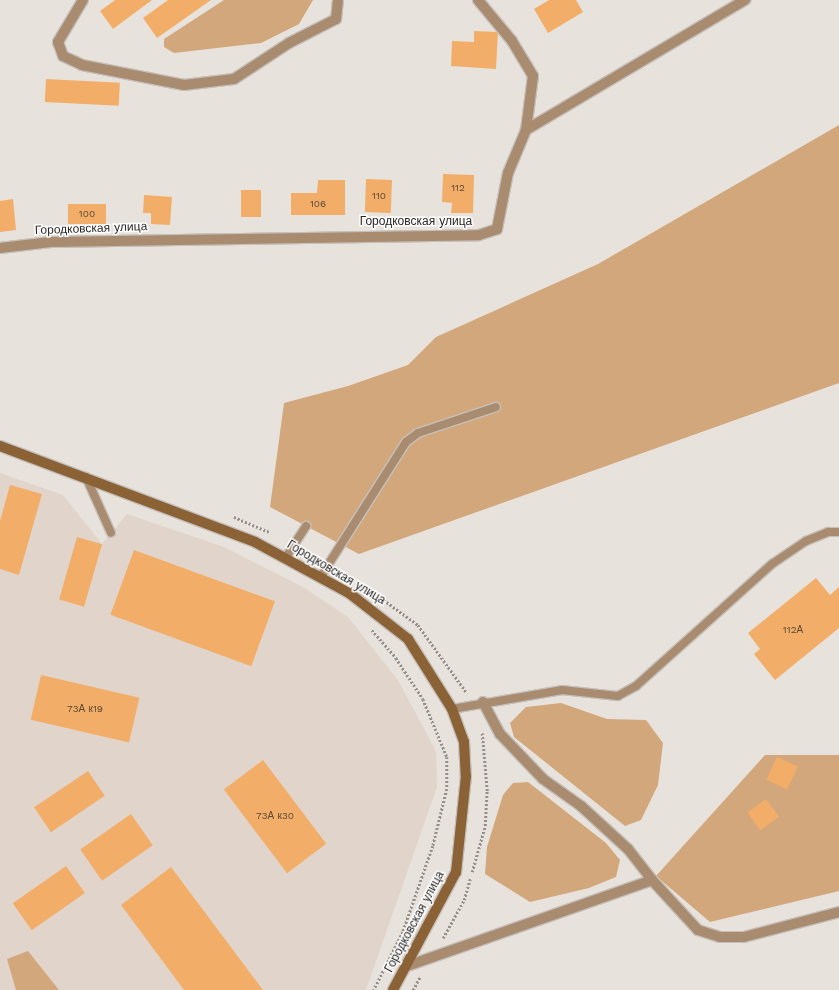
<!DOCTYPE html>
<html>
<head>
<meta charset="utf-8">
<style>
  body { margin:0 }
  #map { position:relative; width:839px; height:990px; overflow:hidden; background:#e8e2dc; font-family:"Work Sans",sans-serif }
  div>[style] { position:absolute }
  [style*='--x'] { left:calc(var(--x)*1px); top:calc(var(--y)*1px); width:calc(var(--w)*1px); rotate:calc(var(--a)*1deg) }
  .built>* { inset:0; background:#e1d5cb }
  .green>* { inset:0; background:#d3a77c }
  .building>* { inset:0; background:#f2ae68; transform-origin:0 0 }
  .path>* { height:2.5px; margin-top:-1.25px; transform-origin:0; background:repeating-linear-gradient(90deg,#948f8b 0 2px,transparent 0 4px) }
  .roads { filter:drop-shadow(1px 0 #c6c0bb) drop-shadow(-1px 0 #c6c0bb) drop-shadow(0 1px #c6c0bb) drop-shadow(0 -1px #c6c0bb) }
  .lane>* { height:8px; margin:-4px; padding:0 4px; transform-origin:4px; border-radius:4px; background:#a98c70 }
  .street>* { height:10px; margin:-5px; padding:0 5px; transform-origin:5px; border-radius:5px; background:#a98c70 }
  .secondary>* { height:10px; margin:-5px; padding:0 5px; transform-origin:5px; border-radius:5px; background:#8b6136 }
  span { translate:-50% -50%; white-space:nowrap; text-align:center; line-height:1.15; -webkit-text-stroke:3px #fff; paint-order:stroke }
  .number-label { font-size:10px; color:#5b4835 }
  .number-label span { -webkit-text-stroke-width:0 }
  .street-label { font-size:12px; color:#292624 }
</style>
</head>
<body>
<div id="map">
  <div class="built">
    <div style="clip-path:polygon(0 473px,63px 495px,102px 544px,127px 514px,224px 547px,303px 587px,348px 617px,398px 680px,436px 751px,437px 787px,366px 990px,0 990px)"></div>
  </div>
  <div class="green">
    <div style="clip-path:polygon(224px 0,313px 0,299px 24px,261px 43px,174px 53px,164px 47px,164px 39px)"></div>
    <div style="clip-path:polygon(839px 125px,839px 383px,359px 554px,270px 507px,284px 403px,348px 386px,408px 365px,436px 337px,598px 264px)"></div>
    <div style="clip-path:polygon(561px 703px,607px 719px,646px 720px,663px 743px,658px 785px,641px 820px,625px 826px,514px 737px,510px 723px,526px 707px)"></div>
    <div style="clip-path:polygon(765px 755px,839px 755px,839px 891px,710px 922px,656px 876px)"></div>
    <div style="clip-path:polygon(528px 782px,606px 843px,620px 860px,616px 877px,589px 888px,530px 902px,485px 874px,487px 847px,503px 795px,513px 783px)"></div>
    <div style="clip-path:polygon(28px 951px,59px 990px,16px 990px,7px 959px)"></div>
  </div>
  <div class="building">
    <div style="clip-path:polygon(115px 0,152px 0,113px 29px,100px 11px)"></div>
    <div style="clip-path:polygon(168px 0,211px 0,157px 38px,143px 18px)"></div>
    <div style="clip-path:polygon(549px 0,576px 0,583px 12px,548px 33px,534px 9px)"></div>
    <div style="clip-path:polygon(474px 31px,498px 32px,496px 69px,451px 66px,452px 41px,474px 42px)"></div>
    <div style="left:46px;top:79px;width:74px;height:23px;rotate:3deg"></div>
    <div style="clip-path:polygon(443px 174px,474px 175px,473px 213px,451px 213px,452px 203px,442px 202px)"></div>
    <div style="left:366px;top:179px;width:26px;height:33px;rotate:2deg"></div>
    <div style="clip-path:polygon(318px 180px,345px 180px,345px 215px,291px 215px,291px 193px,317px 193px)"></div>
    <div style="left:241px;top:190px;width:20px;height:27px"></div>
    <div style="clip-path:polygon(144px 195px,172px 197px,170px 225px,151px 224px,151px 213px,143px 213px)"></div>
    <div style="clip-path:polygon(13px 199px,16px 230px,0 232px,0 201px)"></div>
    <div style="left:68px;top:204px;width:38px;height:20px"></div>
    <div style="clip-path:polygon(10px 485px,42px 494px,19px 575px,0 569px,0 521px)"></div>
    <div style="left:77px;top:537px;width:26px;height:65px;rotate:16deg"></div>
    <div style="left:134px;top:550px;width:150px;height:69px;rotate:20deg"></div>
    <div style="clip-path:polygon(816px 578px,830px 595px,839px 587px,839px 628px,775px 680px,754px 654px,760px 649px,748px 633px)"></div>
    <div style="left:41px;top:675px;width:101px;height:46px;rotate:13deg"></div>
    <div style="left:777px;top:757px;width:23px;height:25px;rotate:25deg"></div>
    <div style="left:263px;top:760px;width:105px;height:49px;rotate:53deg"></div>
    <div style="left:88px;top:771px;width:30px;height:65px;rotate:56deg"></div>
    <div style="left:766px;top:799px;width:22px;height:23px;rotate:54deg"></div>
    <div style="left:131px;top:814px;width:38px;height:62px;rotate:55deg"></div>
    <div style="left:66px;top:866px;width:33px;height:65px;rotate:55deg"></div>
    <div style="clip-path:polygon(171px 867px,263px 990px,184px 990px,121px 905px)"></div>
  </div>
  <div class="path">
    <div style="--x:234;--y:517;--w:38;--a:23"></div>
    <div style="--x:377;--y:595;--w:51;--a:36.2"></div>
    <div style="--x:418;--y:625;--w:84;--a:54.2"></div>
    <div style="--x:372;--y:630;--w:37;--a:49"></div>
    <div style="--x:396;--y:658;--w:49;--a:56.6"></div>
    <div style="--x:423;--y:699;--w:63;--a:67.5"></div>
    <div style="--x:447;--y:757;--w:32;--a:90"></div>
    <div style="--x:447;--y:789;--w:59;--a:103.8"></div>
    <div style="--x:433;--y:846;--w:91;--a:109.2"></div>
    <div style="--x:403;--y:932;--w:65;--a:116.6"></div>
    <div style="--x:472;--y:872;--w:48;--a:-74.2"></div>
    <div style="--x:485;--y:826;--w:35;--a:-87"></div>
    <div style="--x:487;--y:791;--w:58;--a:-94.9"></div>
    <div style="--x:443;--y:938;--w:43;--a:-61.1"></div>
    <div style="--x:464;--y:900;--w:22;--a:-74"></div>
    <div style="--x:413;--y:990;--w:15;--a:-62"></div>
  </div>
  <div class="roads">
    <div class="lane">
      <div style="--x:86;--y:477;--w:61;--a:65.9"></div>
      <div style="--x:286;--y:557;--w:37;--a:-57"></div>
      <div style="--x:321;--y:576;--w:159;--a:-57.6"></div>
      <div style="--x:406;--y:442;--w:15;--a:-37"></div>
      <div style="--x:418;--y:433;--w:82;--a:-18.4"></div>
      <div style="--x:452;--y:709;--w:112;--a:-9.8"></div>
      <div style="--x:562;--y:690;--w:56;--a:6.1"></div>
      <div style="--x:618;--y:696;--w:21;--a:-29"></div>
      <div style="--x:636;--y:686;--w:183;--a:-41.9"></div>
      <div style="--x:772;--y:564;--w:41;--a:-34.1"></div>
      <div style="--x:806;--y:541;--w:24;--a:-22"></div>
      <div style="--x:828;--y:532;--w:11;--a:0"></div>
    </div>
    <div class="street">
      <div style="--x:83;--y:0;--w:49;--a:120.8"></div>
      <div style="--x:58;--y:42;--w:15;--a:70"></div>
      <div style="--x:63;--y:56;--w:21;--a:25"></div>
      <div style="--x:82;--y:65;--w:104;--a:11.1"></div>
      <div style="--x:184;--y:85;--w:50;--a:-6.8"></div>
      <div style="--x:234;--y:79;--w:66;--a:-33.2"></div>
      <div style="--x:289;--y:43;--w:53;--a:-27.1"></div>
      <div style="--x:336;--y:19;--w:19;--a:-84"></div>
      <div style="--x:478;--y:0;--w:53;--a:50.3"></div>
      <div style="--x:512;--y:41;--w:41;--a:59"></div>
      <div style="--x:533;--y:76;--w:54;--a:97.4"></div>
      <div style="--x:0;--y:248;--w:51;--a:-6.7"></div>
      <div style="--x:51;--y:242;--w:428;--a:-0.9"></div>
      <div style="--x:479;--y:235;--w:19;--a:-18"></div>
      <div style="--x:497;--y:229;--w:57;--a:-78.9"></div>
      <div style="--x:508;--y:173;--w:47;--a:-67.3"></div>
      <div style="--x:526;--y:130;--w:255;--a:-30.7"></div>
      <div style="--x:483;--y:702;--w:36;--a:62"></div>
      <div style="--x:500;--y:734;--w:62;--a:46.3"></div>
      <div style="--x:543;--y:779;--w:47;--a:35.4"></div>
      <div style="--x:581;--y:806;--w:64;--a:42.5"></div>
      <div style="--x:628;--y:849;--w:39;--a:52"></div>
      <div style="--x:407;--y:966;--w:260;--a:-19.3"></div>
      <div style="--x:652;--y:880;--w:68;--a:47.4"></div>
      <div style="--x:698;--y:930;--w:23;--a:18"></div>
      <div style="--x:720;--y:937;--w:24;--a:0"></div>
      <div style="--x:744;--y:937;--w:98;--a:-14.7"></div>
    </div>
    <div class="secondary">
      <div style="--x:0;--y:446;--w:272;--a:20.6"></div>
      <div style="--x:255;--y:542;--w:107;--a:28.5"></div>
      <div style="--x:349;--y:593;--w:75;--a:37.9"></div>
      <div style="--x:408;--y:639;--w:83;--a:57.8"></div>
      <div style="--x:452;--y:709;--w:35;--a:70"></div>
      <div style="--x:464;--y:742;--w:34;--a:87"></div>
      <div style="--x:466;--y:776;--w:97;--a:95.9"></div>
      <div style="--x:456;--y:872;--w:134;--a:118.1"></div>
    </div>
  </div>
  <div class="number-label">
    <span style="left:458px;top:188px">112</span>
    <span style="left:379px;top:196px">110</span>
    <span style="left:318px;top:204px">106</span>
    <span style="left:87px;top:214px">100</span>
    <span style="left:793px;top:630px">112А</span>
    <span style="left:85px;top:709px">73А к19</span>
    <span style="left:275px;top:816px">73А к30</span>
  </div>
  <div class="street-label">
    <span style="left:416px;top:222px">Городковская улица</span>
    <span style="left:91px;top:229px;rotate:-2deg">Городковская улица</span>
    <span style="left:336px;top:573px;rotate:31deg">Городковская улица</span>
    <span style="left:415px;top:922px;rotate:-62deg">Городковская улица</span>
  </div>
</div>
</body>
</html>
